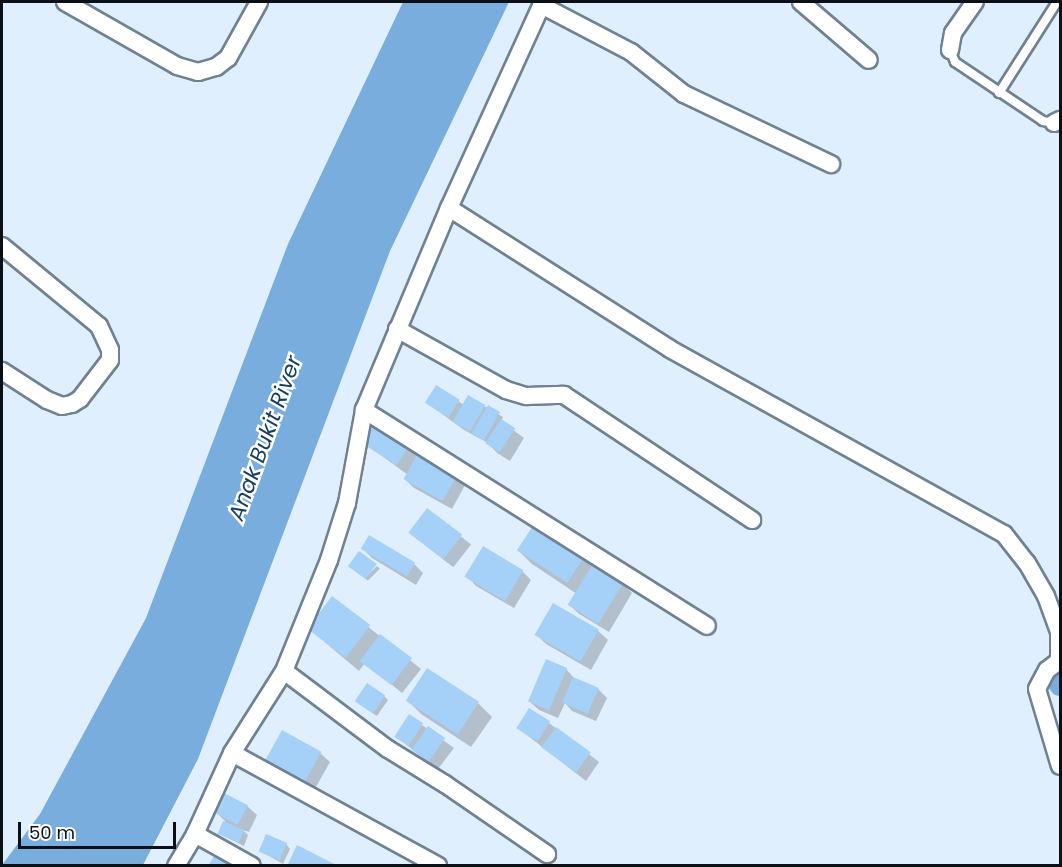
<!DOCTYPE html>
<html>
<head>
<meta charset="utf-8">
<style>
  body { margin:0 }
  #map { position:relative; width:1062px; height:867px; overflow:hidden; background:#e0effe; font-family:Poppins,sans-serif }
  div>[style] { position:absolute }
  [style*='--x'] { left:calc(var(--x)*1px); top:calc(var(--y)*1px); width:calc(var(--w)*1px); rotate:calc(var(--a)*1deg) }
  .water>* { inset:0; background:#78adde }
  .shadow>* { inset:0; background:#0003; transform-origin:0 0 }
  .canal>* { height:22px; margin:-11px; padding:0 11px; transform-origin:11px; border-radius:11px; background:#78adde }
  .building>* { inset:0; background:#a5d0f8; transform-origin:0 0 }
  .roads { filter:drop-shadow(2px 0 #708192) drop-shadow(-2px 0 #708192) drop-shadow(0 2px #708192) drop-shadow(0 -2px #708192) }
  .lane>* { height:8px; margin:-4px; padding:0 4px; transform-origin:4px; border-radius:4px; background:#fff }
  .street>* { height:16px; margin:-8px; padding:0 8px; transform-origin:8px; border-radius:8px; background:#fff }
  span { translate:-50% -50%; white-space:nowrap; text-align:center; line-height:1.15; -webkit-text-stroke:5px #fff; paint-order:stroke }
  .water-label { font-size:22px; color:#153d5e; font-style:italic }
  .frame { position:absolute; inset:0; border:3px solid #0a1016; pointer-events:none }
  .scale { position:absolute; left:18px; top:822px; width:158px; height:27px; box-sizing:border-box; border:3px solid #0a1016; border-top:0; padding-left:8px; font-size:18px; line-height:21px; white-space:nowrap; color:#0a1016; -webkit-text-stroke:4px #fff; paint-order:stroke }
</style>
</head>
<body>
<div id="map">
  <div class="water">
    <div style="clip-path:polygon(403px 2px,509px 2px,390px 251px,198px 759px,143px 865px,2px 865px,40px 814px,146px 618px,288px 244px)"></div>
  </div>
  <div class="shadow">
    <div style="clip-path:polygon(437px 387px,464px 405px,484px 406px,503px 417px,501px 421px,524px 438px,510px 461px,497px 453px,488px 443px,464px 430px,427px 403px)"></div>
    <div style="clip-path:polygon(376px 422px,456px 476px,465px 485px,452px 509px,414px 488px,405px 479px,408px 475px,363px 442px)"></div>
    <div style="left:427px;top:510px;width:56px;height:29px;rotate:38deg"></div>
    <div style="clip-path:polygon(363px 549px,414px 564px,423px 573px,416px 585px,372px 558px)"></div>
    <div style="clip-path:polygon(518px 550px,585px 555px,598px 569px,623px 584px,632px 593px,609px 632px,579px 614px,570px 605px,577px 594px,532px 564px)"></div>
    <div style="left:377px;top:566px;width:4px;height:17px;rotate:45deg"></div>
    <div style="clip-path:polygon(522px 571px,531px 580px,514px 608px,476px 586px,467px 576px)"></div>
    <div style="clip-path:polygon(332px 598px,421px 669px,402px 693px,365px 663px,359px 671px,308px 628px)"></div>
    <div style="clip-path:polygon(598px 631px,608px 640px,591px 670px,546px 644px,537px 635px)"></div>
    <div style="clip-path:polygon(566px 669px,575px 679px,598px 689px,607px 698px,596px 721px,572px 711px,565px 703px,558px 718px,539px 710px,529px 701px)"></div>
    <div style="clip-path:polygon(384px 696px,388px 700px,377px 716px,361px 705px)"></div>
    <div style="clip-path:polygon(407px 700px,478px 703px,492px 717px,471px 747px,421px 714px)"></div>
    <div style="clip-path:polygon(530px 711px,549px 723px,599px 762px,586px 781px,519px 729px)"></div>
    <div style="clip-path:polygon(422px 725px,454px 748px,438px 769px,395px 736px)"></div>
    <div style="clip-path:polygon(283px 732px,320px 753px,330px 762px,312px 794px,274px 773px)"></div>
    <div style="clip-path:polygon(247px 806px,257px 815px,249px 832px,243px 830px,248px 835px,244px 846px,219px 833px,225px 821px,215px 811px)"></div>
    <div style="clip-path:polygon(286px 844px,290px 849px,283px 864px,260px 851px)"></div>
  </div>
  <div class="canal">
    <div style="--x:1060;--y:682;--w:3;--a:90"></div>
  </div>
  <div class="building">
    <div style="left:436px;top:385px;width:28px;height:21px;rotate:32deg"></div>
    <div style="left:468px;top:395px;width:20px;height:31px;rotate:30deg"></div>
    <div style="left:488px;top:405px;width:14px;height:33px;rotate:30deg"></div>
    <div style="left:501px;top:419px;width:17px;height:29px;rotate:33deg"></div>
    <div style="left:376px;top:420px;width:42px;height:27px;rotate:33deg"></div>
    <div style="left:418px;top:453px;width:45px;height:30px;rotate:29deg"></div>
    <div style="left:427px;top:508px;width:44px;height:31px;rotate:37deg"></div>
    <div style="left:536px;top:521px;width:60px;height:35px;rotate:33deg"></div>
    <div style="left:369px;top:535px;width:54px;height:16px;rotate:31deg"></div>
    <div style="left:483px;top:546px;width:47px;height:36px;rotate:31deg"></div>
    <div style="left:359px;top:551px;width:22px;height:19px;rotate:36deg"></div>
    <div style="left:593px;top:564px;width:36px;height:48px;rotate:32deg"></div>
    <div style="left:332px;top:596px;width:48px;height:41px;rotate:37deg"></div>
    <div style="left:553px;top:603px;width:53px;height:37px;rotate:30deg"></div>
    <div style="left:380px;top:634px;width:40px;height:34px;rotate:37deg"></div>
    <div style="left:546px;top:659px;width:23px;height:46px;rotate:23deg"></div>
    <div style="left:427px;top:668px;width:62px;height:39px;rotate:33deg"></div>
    <div style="left:573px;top:677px;width:28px;height:28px;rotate:23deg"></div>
    <div style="left:367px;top:683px;width:22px;height:22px;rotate:34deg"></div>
    <div style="left:529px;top:708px;width:25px;height:24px;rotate:32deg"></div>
    <div style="left:409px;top:714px;width:17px;height:27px;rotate:33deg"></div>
    <div style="left:428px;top:726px;width:21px;height:29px;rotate:35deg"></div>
    <div style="left:556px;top:727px;width:43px;height:25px;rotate:36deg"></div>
    <div style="left:282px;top:730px;width:45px;height:39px;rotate:29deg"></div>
    <div style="left:222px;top:792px;width:29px;height:22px;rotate:27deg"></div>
    <div style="left:223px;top:821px;width:23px;height:14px;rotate:23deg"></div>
    <div style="left:266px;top:834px;width:23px;height:19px;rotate:23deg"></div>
    <div style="clip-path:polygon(297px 845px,338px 866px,287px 866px)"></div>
    <div style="clip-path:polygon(218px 849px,243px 866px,208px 866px)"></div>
  </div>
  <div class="roads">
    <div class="lane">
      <div style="--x:950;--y:50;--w:13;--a:67"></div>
      <div style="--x:955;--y:62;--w:106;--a:33.8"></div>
      <div style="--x:1043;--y:121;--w:11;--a:10"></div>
      <div style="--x:999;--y:93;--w:108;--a:-57.5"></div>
    </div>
    <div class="street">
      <div style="--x:65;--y:2;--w:129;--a:29.7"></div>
      <div style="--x:177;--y:66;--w:22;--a:16"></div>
      <div style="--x:198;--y:72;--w:19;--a:-16"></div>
      <div style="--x:216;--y:67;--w:15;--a:-37"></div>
      <div style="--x:228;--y:58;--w:64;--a:-61"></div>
      <div style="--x:801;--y:2;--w:89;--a:40.5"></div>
      <div style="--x:541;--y:5;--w:102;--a:27.6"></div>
      <div style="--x:631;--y:52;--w:68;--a:38.4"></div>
      <div style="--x:684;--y:94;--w:163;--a:25.5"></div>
      <div style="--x:950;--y:50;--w:17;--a:-80"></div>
      <div style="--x:953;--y:33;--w:38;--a:-55"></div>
      <div style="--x:1054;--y:123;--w:7;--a:-27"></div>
      <div style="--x:449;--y:208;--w:262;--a:32.5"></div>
      <div style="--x:670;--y:349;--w:382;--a:29"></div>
      <div style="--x:1004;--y:534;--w:37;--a:52"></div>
      <div style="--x:1027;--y:563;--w:38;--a:60"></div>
      <div style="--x:1046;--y:596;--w:37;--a:70"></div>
      <div style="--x:1059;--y:631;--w:30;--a:90"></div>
      <div style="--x:1059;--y:661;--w:15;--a:143"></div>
      <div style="--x:1047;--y:670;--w:21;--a:118"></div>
      <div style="--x:1037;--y:689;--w:80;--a:73.4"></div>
      <div style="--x:2;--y:246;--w:126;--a:39.5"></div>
      <div style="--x:99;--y:326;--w:26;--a:65"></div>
      <div style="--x:110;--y:350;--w:10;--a:90"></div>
      <div style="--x:110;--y:360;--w:49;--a:127.6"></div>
      <div style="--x:80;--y:399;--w:9;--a:148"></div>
      <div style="--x:72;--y:404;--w:10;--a:169"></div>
      <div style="--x:62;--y:406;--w:16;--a:-158"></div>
      <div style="--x:47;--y:400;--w:54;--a:-147.2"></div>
      <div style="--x:397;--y:329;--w:125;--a:29.2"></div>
      <div style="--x:506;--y:390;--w:21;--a:17"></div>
      <div style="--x:526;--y:396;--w:38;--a:-2"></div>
      <div style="--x:564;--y:395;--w:226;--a:33.6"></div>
      <div style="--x:364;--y:410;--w:405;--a:32.2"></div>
      <div style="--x:284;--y:671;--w:130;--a:36.9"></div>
      <div style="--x:388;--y:749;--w:67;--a:31.6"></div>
      <div style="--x:445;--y:784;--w:124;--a:34.5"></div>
      <div style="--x:232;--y:753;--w:235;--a:28.7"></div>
      <div style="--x:195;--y:834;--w:65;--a:29.3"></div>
      <div style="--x:176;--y:866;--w:37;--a:-59"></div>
      <div style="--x:195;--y:834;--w:89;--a:-65.4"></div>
      <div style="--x:232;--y:753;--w:97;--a:-57.6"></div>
      <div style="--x:284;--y:671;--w:120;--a:-67.9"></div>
      <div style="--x:329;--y:560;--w:60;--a:-72.5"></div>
      <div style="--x:347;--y:503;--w:95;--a:-79.6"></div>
      <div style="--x:364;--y:410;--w:219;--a:-67.2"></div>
      <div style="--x:449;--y:208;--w:226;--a:-65.5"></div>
    </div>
  </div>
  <div class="water-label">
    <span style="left:265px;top:438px;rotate:-70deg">Anak Bukit River</span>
  </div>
  <div class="frame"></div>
  <div class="scale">50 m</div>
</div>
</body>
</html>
